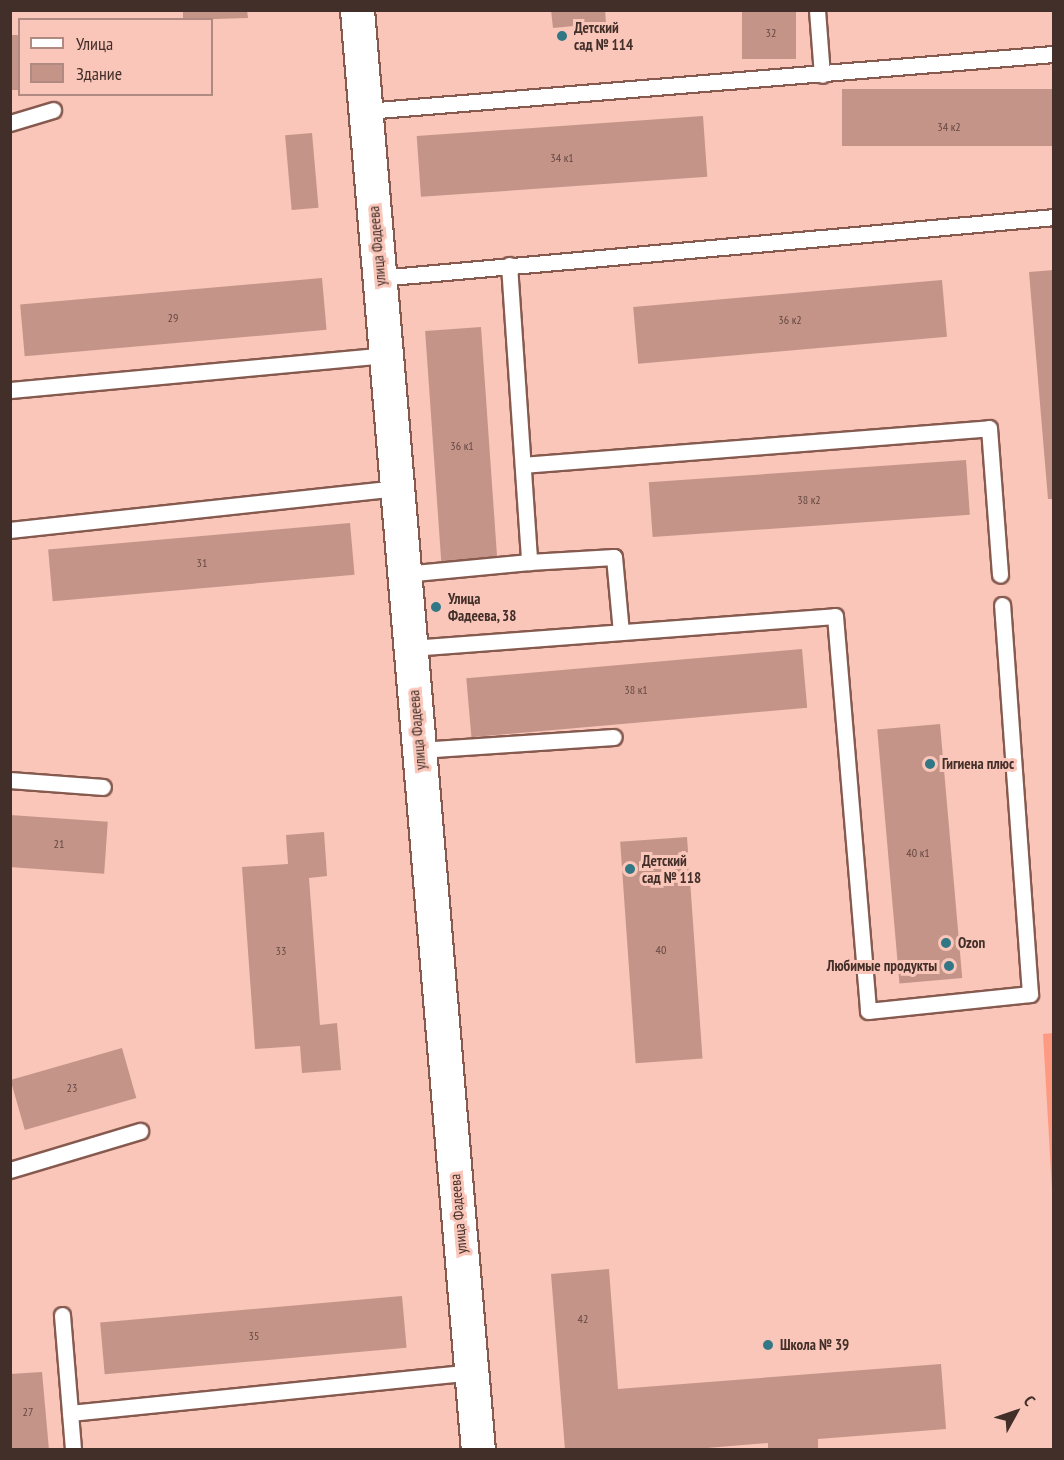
<!DOCTYPE html>
<html>
<head>
<meta charset="utf-8">
<style>
  body { margin:0 }
  #map { position:relative; width:1064px; height:1460px; overflow:hidden; background:#f9c6b9; font-family:"PT Sans Narrow",sans-serif }
  div>[style] { position:absolute }
  [style*='--x'] { left:calc(var(--x)*1px); top:calc(var(--y)*1px); width:calc(var(--w)*1px); rotate:calc(var(--a)*1deg) }
  .green>* { inset:0; background:#ff9a82 }
  .building>* { inset:0; background:#c59488; transform-origin:0 0 }
  .roads { filter:drop-shadow(2px 0 #865a4f) drop-shadow(-2px 0 #865a4f) drop-shadow(0 2px #865a4f) drop-shadow(0 -2px #865a4f) }
  .lane>* { height:15px; margin:-7.5px; padding:0 7.5px; transform-origin:7.5px; border-radius:7.5px; background:#fff }
  .secondary>* { height:33px; margin:-16.5px; padding:0 16.5px; transform-origin:16.5px; border-radius:16.5px; background:#fff }
  .dots>* { width:16px; height:16px; translate:-50% -50%; box-sizing:border-box; border:3px solid #f9c6b9; border-radius:50% }
  span { translate:-50% -50%; white-space:nowrap; text-align:center; line-height:1.15; -webkit-text-stroke:6px #f9c6b9; paint-order:stroke }
  .number-label { font-size:12px; color:#644842 }
  .number-label span { -webkit-text-stroke-width:0 }
  .poi-label { font-size:15px; color:#432f2a; font-weight:700 }
  .left { translate:0 -50%; text-align:left }
  .right { translate:-100% -50%; text-align:right }
  .street-label { font-size:15px; color:#432f2a }
  .frame { position:absolute; inset:0; border:12px solid #432f2a; pointer-events:none }
  .legend { position:absolute; left:18px; top:18px; width:195px; height:78px; box-sizing:border-box; background:#f9c6b9; border:2px solid #b08a80; margin:0; padding:8px 10px; list-style:none; font-size:18px; color:#432f2a }
  .legend li { display:flex; align-items:center; gap:12px; height:30px }
  .legend b { width:30px; border:2px solid #b08a80 }
  .north { position:absolute; left:986px; top:1382px; width:60px; height:60px; -webkit-text-stroke:4px #f9c6b9; paint-order:stroke; rotate:50deg; font-size:16px; font-weight:700; line-height:24px; text-align:center; color:#432f2a }
  .north::after { content:''; display:block; margin:auto; width:21px; height:27px; background:#432f2a; clip-path:polygon(50% 0,100% 100%,50% 72%,0 100%) }
</style>
</head>
<body>
<div id="map">
  <div class="green">
    <div style="clip-path:polygon(1053px 1033px,1054px 1033px,1053px 1207px,1043px 1034px)"></div>
  </div>
  <div class="building">
    <div style="clip-path:polygon(183px 10px,247px 10px,248px 18px,183px 20px)"></div>
    <div style="clip-path:polygon(551px 10px,605px 10px,606px 23px,553px 28px)"></div>
    <div style="left:742px;top:10px;width:54px;height:49px"></div>
    <div style="left:20px;top:35px;width:55px;height:10px;rotate:90deg"></div>
    <div style="left:1054px;top:89px;width:57px;height:212px;rotate:90deg"></div>
    <div style="left:703px;top:116px;width:61px;height:287px;rotate:86deg"></div>
    <div style="left:312px;top:133px;width:75px;height:27px;rotate:85deg"></div>
    <div style="clip-path:polygon(1054px 270px,1054px 499px,1048px 499px,1029px 272px)"></div>
    <div style="left:322px;top:278px;width:52px;height:303px;rotate:85deg"></div>
    <div style="left:942px;top:280px;width:57px;height:310px;rotate:85deg"></div>
    <div style="left:481px;top:327px;width:235px;height:56px;rotate:86deg"></div>
    <div style="left:966px;top:460px;width:55px;height:318px;rotate:86deg"></div>
    <div style="left:350px;top:523px;width:52px;height:303px;rotate:85deg"></div>
    <div style="left:802px;top:649px;width:59px;height:337px;rotate:85deg"></div>
    <div style="left:940px;top:724px;width:255px;height:63px;rotate:85deg"></div>
    <div style="left:10px;top:815px;width:98px;height:52px;rotate:4deg"></div>
    <div style="clip-path:polygon(324px 832px,327px 876px,309px 878px,320px 1025px,337px 1023px,341px 1070px,302px 1073px,300px 1046px,255px 1049px,242px 867px,288px 864px,286px 835px)"></div>
    <div style="left:687px;top:837px;width:222px;height:67px;rotate:86deg"></div>
    <div style="left:122px;top:1048px;width:52px;height:116px;rotate:74deg"></div>
    <div style="clip-path:polygon(609px 1269px,618px 1389px,941px 1364px,946px 1429px,818px 1439px,818px 1450px,768px 1450px,768px 1443px,683px 1450px,565px 1450px,551px 1274px)"></div>
    <div style="left:402px;top:1296px;width:52px;height:303px;rotate:85deg"></div>
    <div style="clip-path:polygon(42px 1372px,49px 1450px,10px 1450px,10px 1374px)"></div>
  </div>
  <div class="roads">
    <div class="lane">
      <div style="--x:817;--y:10;--w:65;--a:85.6"></div>
      <div style="--x:366;--y:111;--w:690;--a:-4.74"></div>
      <div style="--x:10;--y:123;--w:45;--a:-16.8"></div>
      <div style="--x:509;--y:265;--w:298;--a:86.1"></div>
      <div style="--x:529;--y:562;--w:85;--a:-3.4"></div>
      <div style="--x:614;--y:557;--w:75;--a:84.7"></div>
      <div style="--x:379;--y:278;--w:678;--a:-5.16"></div>
      <div style="--x:10;--y:390;--w:378;--a:-5.3"></div>
      <div style="--x:523;--y:465;--w:467;--a:-4.5"></div>
      <div style="--x:989;--y:428;--w:147;--a:85.7"></div>
      <div style="--x:10;--y:530;--w:389;--a:-6.2"></div>
      <div style="--x:404;--y:574;--w:126;--a:-5.5"></div>
      <div style="--x:411;--y:648;--w:425;--a:-4.3"></div>
      <div style="--x:835;--y:616;--w:396;--a:85.2"></div>
      <div style="--x:868;--y:1011;--w:163;--a:-6"></div>
      <div style="--x:1030;--y:994;--w:390;--a:-94.1"></div>
      <div style="--x:419;--y:750;--w:195;--a:-3.8"></div>
      <div style="--x:10;--y:780;--w:93;--a:4.3"></div>
      <div style="--x:10;--y:1170;--w:136;--a:-16.7"></div>
      <div style="--x:62;--y:1315;--w:135;--a:85.3"></div>
      <div style="--x:70;--y:1413;--w:403;--a:-5.8"></div>
    </div>
    <div class="secondary">
      <div style="--x:357;--y:10;--w:1445;--a:85.2"></div>
    </div>
  </div>
  <div class="dots">
    <div style="left:562px;top:36px;background:#327785"></div>
    <div style="left:436px;top:607px;background:#327785"></div>
    <div style="left:930px;top:764px;background:#327785"></div>
    <div style="left:630px;top:869px;background:#327785"></div>
    <div style="left:946px;top:943px;background:#327785"></div>
    <div style="left:949px;top:966px;background:#327785"></div>
    <div style="left:768px;top:1345px;background:#327785"></div>
  </div>
  <div class="number-label">
    <span style="left:771px;top:33px">32</span>
    <span style="left:949px;top:127px">34 к2</span>
    <span style="left:562px;top:158px">34 к1</span>
    <span style="left:173px;top:318px">29</span>
    <span style="left:790px;top:320px">36 к2</span>
    <span style="left:462px;top:446px">36 к1</span>
    <span style="left:809px;top:500px">38 к2</span>
    <span style="left:202px;top:563px">31</span>
    <span style="left:636px;top:690px">38 к1</span>
    <span style="left:59px;top:844px">21</span>
    <span style="left:918px;top:853px">40 к1</span>
    <span style="left:661px;top:950px">40</span>
    <span style="left:281px;top:951px">33</span>
    <span style="left:72px;top:1088px">23</span>
    <span style="left:583px;top:1319px">42</span>
    <span style="left:254px;top:1336px">35</span>
    <span style="left:28px;top:1412px">27</span>
  </div>
  <div class="poi-label">
    <span class="left" style="left:574px;top:36px">Детский<br>сад № 114</span>
    <span class="left" style="left:448px;top:607px">Улица<br>Фадеева, 38</span>
    <span class="left" style="left:942px;top:764px">Гигиена плюс</span>
    <span class="left" style="left:642px;top:869px">Детский<br>сад № 118</span>
    <span class="left" style="left:958px;top:943px">Ozon</span>
    <span class="right" style="left:937px;top:966px">Любимые продукты</span>
    <span class="left" style="left:780px;top:1345px">Школа № 39</span>
  </div>
  <div class="street-label">
    <span style="left:377px;top:246px;rotate:-95deg">улица Фадеева</span>
    <span style="left:417px;top:730px;rotate:-95deg">улица Фадеева</span>
    <span style="left:458px;top:1214px;rotate:-95deg">улица Фадеева</span>
  </div>
  <div class="frame"></div>
  <ul class="legend">
  <li><b style="height:8px;background:#fff"></b>Улица</li>
  <li><b style="height:16px;background:#c59488"></b>Здание</li>
  </ul>
  <div class="north">С</div>
</div>
</body>
</html>
